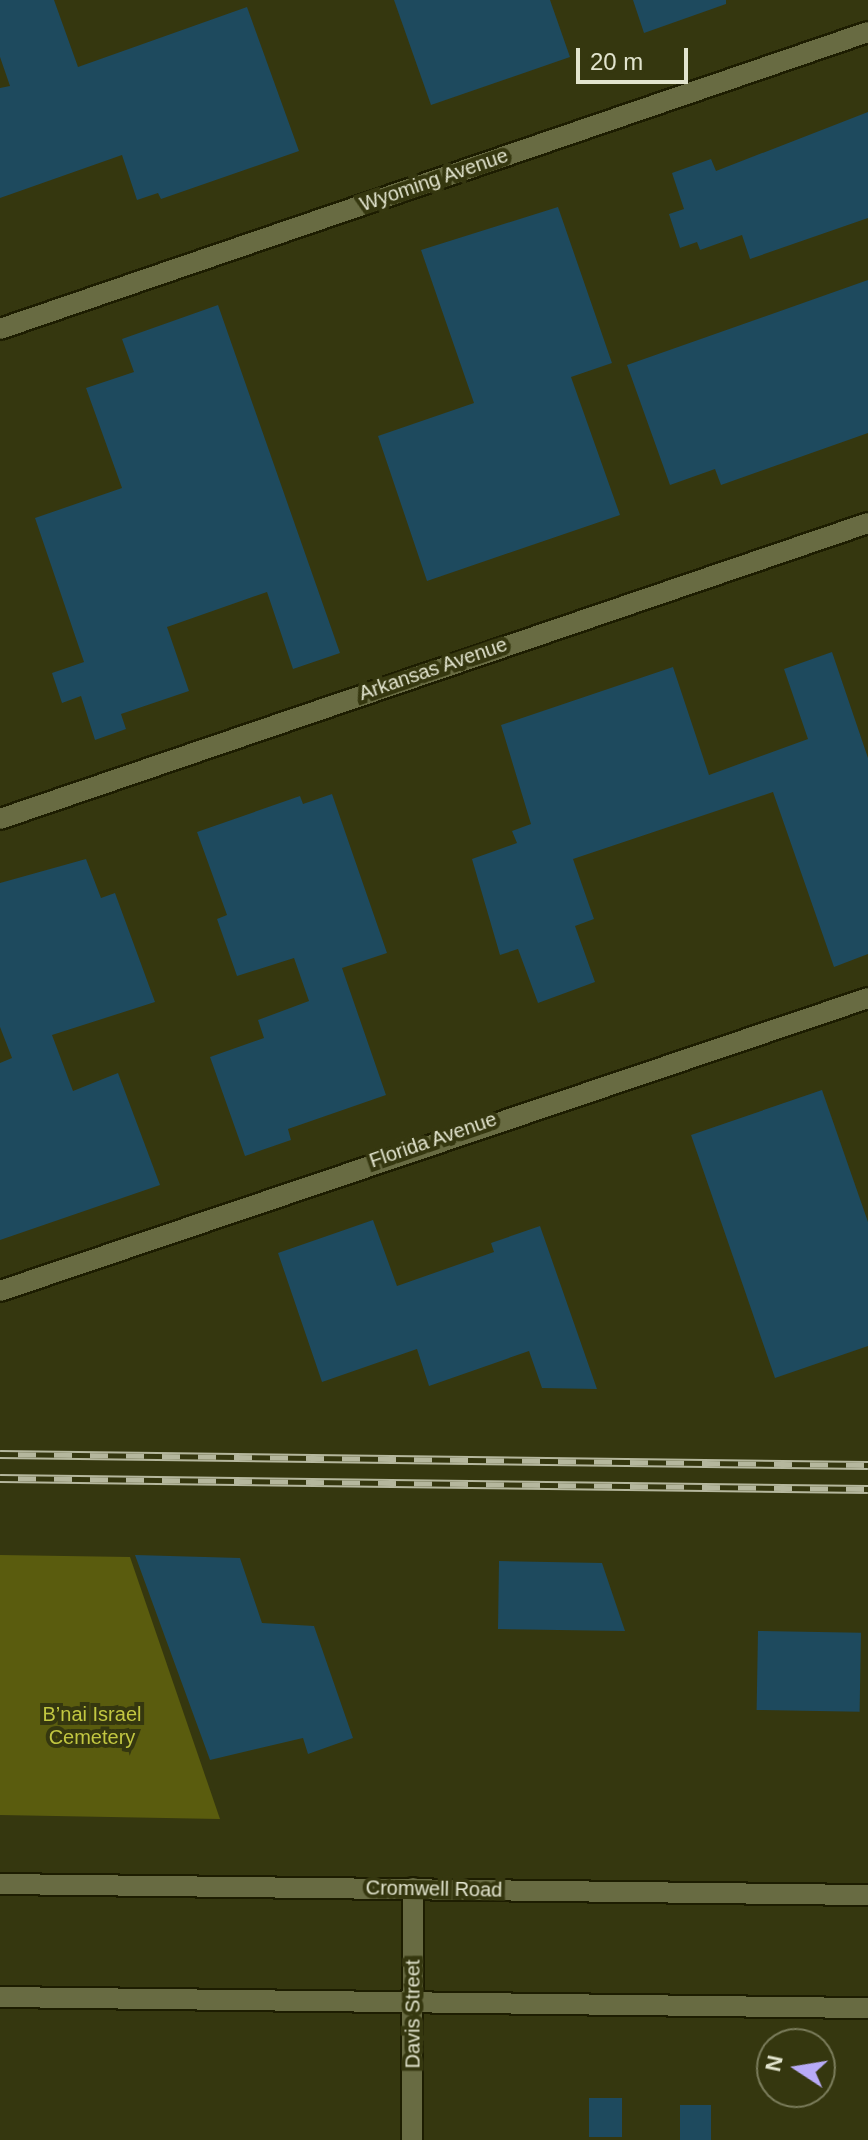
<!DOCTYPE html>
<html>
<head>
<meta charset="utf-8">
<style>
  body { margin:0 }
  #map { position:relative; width:868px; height:2140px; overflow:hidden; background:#35370f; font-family:Arial,sans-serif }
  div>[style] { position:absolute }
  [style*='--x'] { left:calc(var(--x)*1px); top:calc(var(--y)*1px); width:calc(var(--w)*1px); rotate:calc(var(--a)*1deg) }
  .green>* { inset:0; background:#5a5c0e }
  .building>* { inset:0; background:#1e4a5e; transform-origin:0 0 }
  .roads { filter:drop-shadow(2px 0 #1d1d01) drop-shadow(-2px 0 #1d1d01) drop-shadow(0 2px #1d1d01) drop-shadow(0 -2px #1d1d01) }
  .minor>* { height:20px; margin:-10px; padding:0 10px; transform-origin:10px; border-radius:10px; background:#686b42 }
  .rail>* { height:9px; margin-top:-4.5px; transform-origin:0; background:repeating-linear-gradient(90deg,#35370f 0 18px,#b5b79d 0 36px); box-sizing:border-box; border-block:2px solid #b5b79d }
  span { translate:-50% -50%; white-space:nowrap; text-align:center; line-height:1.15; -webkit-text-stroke:8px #35370f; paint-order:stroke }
  .street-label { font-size:20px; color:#e2e4ce }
  .park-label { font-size:20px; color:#c2c741 }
  .north { position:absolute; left:756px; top:2028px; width:80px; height:80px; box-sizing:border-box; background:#35370f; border:2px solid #7a7c5b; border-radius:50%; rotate:282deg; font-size:22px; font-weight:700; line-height:32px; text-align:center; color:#e2e4ce }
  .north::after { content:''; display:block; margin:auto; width:28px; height:36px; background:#b8abf7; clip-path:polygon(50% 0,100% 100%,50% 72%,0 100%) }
  .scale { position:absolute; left:576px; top:48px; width:112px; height:36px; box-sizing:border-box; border:4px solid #e2e4ce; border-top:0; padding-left:10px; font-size:24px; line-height:28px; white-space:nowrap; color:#e2e4ce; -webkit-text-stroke:6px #35370f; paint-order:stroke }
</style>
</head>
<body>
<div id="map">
  <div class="green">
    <div style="clip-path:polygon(0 1555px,130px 1557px,220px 1819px,0 1815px)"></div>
  </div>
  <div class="building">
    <div style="clip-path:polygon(0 0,54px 0,78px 67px,247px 7px,299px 151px,161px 199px,158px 193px,137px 200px,122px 155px,0 198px,0 88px,10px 86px,0 57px)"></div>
    <div style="clip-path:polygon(394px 0,550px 0,570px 57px,431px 105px)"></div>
    <div style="clip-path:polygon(633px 0,726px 0,726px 4px,644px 33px)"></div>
    <div style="clip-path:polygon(868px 112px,868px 218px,750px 259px,742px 235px,700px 250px,697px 242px,680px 248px,669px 214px,684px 209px,672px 173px,711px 159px,716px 171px)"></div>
    <div style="clip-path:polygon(558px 207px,612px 363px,571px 377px,620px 515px,427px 581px,378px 436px,474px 403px,421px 250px)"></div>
    <div style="clip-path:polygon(868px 280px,868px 433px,721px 485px,715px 469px,670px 485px,627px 365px)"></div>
    <div style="clip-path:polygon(218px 305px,340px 653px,293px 669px,267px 592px,167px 627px,189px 691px,121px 714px,126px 729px,95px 740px,81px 696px,62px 703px,52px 673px,84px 662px,35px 518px,122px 488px,86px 388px,134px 372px,122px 339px)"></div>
    <div style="clip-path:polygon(832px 652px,868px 758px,868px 954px,834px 967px,773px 792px,573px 859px,594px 919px,575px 926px,595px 982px,538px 1003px,518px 949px,500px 955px,472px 859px,517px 843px,512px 831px,531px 824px,501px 725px,673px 667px,709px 775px,808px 739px,784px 669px)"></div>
    <div style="clip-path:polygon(332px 794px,387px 953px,342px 968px,386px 1095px,288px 1129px,291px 1140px,245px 1156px,210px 1057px,264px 1038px,258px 1020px,309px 1001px,294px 958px,237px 976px,217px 919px,227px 915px,197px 832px,300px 796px,303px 804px)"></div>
    <div style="clip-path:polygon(86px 859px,101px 898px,115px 893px,155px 1002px,52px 1035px,73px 1091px,118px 1073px,160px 1185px,0 1240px,0 1063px,12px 1058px,0 1027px,0 883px)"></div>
    <div style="clip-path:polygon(822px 1090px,868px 1222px,868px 1346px,775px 1378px,691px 1135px)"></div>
    <div style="clip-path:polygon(373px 1220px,397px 1286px,494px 1252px,491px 1243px,540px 1226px,597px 1389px,542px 1388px,529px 1351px,429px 1386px,417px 1349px,322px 1382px,278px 1253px)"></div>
    <div style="clip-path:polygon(135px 1555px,240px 1558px,262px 1623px,314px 1626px,353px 1738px,308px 1754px,303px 1738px,210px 1760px)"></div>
    <div style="clip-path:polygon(499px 1561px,602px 1563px,625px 1631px,498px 1629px)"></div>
    <div style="left:758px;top:1631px;width:103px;height:79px;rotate:1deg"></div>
    <div style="left:589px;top:2098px;width:33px;height:39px"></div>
    <div style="left:680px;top:2105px;width:31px;height:35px"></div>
  </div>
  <div class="roads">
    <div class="minor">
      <div style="--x:0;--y:329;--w:917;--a:-18.89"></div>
      <div style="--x:0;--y:819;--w:917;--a:-18.83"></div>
      <div style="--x:0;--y:1291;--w:916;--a:-18.65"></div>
      <div style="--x:0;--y:1884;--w:868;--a:0.73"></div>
      <div style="--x:0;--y:1997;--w:868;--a:0.73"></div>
      <div style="--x:412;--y:2140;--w:252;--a:-89.8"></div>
    </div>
  </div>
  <div class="rail">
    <div style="--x:0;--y:1454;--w:868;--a:0.73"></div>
    <div style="--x:0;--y:1478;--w:868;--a:0.73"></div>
  </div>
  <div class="street-label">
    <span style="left:434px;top:180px;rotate:-19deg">Wyoming Avenue</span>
    <span style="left:433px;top:669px;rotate:-19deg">Arkansas Avenue</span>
    <span style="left:433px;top:1140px;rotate:-19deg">Florida Avenue</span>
    <span style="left:434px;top:1889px;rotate:1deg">Cromwell Road</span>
    <span style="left:413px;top:2014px;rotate:-90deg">Davis Street</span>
  </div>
  <div class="park-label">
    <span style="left:92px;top:1726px">B’nai Israel<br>Cemetery</span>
  </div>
  <div class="north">N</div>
  <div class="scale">20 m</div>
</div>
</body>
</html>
